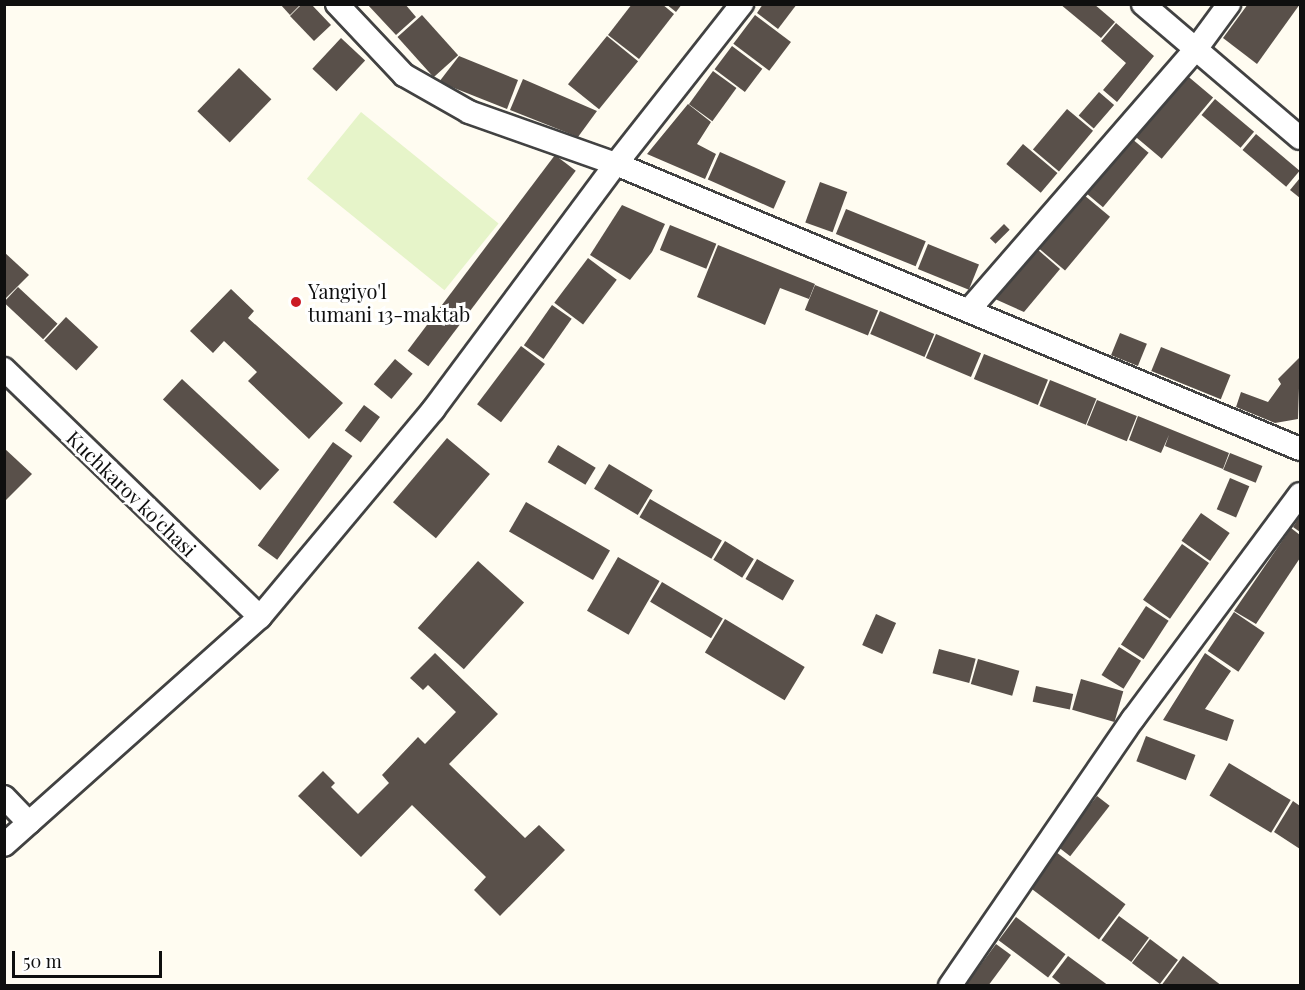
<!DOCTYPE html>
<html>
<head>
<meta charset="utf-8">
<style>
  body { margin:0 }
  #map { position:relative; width:1305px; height:990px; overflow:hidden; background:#fffcf1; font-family:"Playfair Display",serif }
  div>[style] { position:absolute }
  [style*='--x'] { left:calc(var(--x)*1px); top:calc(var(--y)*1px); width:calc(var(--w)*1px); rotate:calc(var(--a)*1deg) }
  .pitch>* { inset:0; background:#e6f4c9; transform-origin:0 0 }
  .building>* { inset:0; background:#59504a; transform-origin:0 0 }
  .roads { filter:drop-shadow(2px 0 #424242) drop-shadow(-2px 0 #424242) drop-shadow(0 2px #424242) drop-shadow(0 -2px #424242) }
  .street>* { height:22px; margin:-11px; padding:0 11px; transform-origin:11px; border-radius:11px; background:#fff }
  .dots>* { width:16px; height:16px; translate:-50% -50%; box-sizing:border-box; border:3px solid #fff; border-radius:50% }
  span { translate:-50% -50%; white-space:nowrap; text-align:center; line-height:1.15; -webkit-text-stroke:6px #fff; paint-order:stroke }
  .poi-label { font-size:20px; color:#0f0f0f }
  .left { translate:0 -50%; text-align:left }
  .street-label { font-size:20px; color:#0f0f0f }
  .frame { position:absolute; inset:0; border:6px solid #0f0f0f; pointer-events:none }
  .scale { position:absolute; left:12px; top:951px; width:150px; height:27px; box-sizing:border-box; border:3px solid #0f0f0f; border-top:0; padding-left:8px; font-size:18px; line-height:21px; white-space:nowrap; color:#0f0f0f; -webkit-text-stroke:4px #fff; paint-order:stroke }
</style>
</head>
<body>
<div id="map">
  <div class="pitch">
    <div style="left:361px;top:112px;width:177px;height:86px;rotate:39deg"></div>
  </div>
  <div class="building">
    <div style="clip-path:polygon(280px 4px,301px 4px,290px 15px)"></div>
    <div style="clip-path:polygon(302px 4px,311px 4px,331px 25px,314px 41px,290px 16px)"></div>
    <div style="clip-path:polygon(367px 4px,405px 4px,416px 17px,396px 35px)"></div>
    <div style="clip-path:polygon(632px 4px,662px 4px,674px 14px,639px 59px,608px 35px)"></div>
    <div style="clip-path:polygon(666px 4px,682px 4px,676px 12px)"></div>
    <div style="clip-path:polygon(763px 4px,797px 4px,778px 29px,757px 13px)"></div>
    <div style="clip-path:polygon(1060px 4px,1094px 4px,1115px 22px,1101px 38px)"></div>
    <div style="clip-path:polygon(1248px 4px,1300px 4px,1257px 64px,1223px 38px)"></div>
    <div style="left:422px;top:15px;width:54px;height:33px;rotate:48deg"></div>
    <div style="left:755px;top:15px;width:45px;height:36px;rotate:37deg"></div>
    <div style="clip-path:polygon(1116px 23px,1154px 56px,1117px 102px,1103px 90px,1126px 63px,1101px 41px)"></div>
    <div style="left:607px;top:36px;width:40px;height:62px;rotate:39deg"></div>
    <div style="left:341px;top:38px;width:33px;height:42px;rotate:43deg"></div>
    <div style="left:732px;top:46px;width:38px;height:29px;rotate:37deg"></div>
    <div style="clip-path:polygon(459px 56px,518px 80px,507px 109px,439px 82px)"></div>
    <div style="left:239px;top:68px;width:45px;height:60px;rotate:44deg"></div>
    <div style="left:713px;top:71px;width:29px;height:41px;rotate:36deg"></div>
    <div style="left:1184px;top:73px;width:38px;height:80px;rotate:40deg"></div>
    <div style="clip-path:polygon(523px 79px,597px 111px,578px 137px,510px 110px)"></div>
    <div style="left:1099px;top:92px;width:20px;height:31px;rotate:41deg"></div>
    <div style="left:1215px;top:99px;width:51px;height:21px;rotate:40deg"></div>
    <div style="clip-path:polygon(688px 104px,711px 122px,697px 144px,716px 154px,705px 179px,647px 154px)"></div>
    <div style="left:1067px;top:109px;width:34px;height:53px;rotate:40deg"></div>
    <div style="left:1256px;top:134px;width:57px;height:21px;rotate:40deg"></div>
    <div style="left:1131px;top:138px;width:23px;height:71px;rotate:40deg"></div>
    <div style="left:1023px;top:144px;width:45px;height:26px;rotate:40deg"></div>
    <div style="left:720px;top:152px;width:72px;height:30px;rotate:24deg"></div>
    <div style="left:555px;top:155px;width:26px;height:245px;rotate:37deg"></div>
    <div style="clip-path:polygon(1300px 178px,1300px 198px,1290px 190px)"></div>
    <div style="left:820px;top:182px;width:29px;height:43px;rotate:20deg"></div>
    <div style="left:1084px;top:195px;width:34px;height:70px;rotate:40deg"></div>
    <div style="clip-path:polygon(622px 205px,665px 224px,652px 252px,630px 280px,590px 255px)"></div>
    <div style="left:846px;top:209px;width:86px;height:27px;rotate:22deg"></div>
    <div style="left:1004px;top:224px;width:8px;height:20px;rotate:45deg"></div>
    <div style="left:670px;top:225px;width:50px;height:27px;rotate:22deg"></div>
    <div style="left:928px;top:244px;width:55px;height:27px;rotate:22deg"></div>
    <div style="clip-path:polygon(718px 245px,815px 284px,809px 299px,780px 288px,765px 325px,697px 297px)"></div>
    <div style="clip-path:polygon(1037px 249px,1060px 269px,1024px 312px,995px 299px)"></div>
    <div style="clip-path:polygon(4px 252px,29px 275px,4px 300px)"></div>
    <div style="left:588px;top:258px;width:36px;height:56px;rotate:37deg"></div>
    <div style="left:815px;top:285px;width:68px;height:27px;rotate:22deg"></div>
    <div style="left:18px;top:287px;width:54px;height:21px;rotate:43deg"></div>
    <div style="clip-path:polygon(231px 289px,254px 311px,248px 318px,343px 403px,309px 439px,248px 381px,257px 372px,224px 341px,213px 353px,190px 331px)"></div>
    <div style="left:552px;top:305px;width:24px;height:49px;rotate:35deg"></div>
    <div style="left:880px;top:311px;width:59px;height:25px;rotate:23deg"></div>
    <div style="left:66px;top:317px;width:44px;height:32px;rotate:43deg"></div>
    <div style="left:1120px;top:333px;width:29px;height:24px;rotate:22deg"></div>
    <div style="left:936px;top:334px;width:49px;height:26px;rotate:23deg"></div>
    <div style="left:521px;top:346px;width:30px;height:73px;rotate:37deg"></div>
    <div style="left:1161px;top:347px;width:75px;height:26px;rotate:22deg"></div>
    <div style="left:984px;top:354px;width:69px;height:27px;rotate:22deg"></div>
    <div style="clip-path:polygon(1300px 357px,1298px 419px,1275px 423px,1236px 407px,1241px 392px,1268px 402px,1281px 384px,1278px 379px)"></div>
    <div style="left:395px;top:359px;width:23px;height:33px;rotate:40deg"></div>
    <div style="left:182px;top:379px;width:133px;height:28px;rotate:43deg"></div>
    <div style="left:1050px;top:380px;width:50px;height:28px;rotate:22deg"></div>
    <div style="left:1097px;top:400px;width:43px;height:27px;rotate:22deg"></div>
    <div style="left:364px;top:405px;width:20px;height:32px;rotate:37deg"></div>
    <div style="clip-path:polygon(1138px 416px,1229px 453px,1223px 469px,1165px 446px,1169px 435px,1161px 453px,1129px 440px)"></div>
    <div style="left:447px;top:438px;width:56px;height:84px;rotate:40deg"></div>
    <div style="left:333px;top:442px;width:24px;height:128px;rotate:36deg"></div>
    <div style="left:558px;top:445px;width:44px;height:20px;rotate:31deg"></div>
    <div style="clip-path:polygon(4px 448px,32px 474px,4px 502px)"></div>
    <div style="left:1230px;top:453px;width:35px;height:18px;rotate:22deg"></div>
    <div style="left:609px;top:464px;width:51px;height:29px;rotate:31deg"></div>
    <div style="left:1230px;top:478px;width:21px;height:34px;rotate:23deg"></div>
    <div style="left:650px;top:499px;width:83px;height:21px;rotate:30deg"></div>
    <div style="left:526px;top:502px;width:97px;height:34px;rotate:30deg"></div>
    <div style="left:1201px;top:513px;width:35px;height:34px;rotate:35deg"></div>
    <div style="clip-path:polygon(1300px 516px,1300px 532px,1293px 527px)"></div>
    <div style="clip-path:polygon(1291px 528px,1300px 535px,1300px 558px,1256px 624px,1234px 611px)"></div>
    <div style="left:725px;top:541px;width:34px;height:22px;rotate:32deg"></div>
    <div style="left:1182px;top:544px;width:33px;height:68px;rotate:35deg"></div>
    <div style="left:618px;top:557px;width:48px;height:62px;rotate:30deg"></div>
    <div style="left:757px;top:559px;width:43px;height:23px;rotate:30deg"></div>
    <div style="left:478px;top:561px;width:62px;height:90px;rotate:42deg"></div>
    <div style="left:662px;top:582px;width:71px;height:23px;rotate:31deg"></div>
    <div style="left:1146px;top:606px;width:27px;height:46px;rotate:33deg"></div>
    <div style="left:1234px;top:612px;width:37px;height:47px;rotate:34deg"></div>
    <div style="left:876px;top:614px;width:22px;height:34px;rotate:24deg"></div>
    <div style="left:725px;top:619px;width:93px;height:39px;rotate:31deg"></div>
    <div style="left:1119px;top:647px;width:26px;height:33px;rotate:32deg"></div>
    <div style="left:939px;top:649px;width:38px;height:25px;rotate:15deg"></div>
    <div style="clip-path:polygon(435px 653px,498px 714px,449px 764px,525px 838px,539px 825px,565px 850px,500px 916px,474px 890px,486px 877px,412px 805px,361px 857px,298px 796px,323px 771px,335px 783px,331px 787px,358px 814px,389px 783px,382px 775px,418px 737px,425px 744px,456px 712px,428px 685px,423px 690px,410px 678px)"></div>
    <div style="clip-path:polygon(1205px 653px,1231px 671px,1205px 709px,1234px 720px,1227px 741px,1163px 720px)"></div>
    <div style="left:978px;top:659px;width:43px;height:26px;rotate:16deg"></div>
    <div style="left:1081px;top:679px;width:44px;height:32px;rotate:16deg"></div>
    <div style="left:1036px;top:686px;width:38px;height:16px;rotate:12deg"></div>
    <div style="left:1146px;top:736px;width:53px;height:27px;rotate:21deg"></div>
    <div style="left:1229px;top:763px;width:72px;height:38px;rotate:31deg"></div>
    <div style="left:1097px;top:796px;width:16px;height:64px;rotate:38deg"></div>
    <div style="clip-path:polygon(1293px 801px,1300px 806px,1300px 849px,1274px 832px)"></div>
    <div style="left:1056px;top:852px;width:87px;height:44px;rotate:37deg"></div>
    <div style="left:1119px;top:916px;width:37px;height:30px;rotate:36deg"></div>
    <div style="left:1016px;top:917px;width:62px;height:29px;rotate:37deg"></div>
    <div style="left:1150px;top:939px;width:35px;height:30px;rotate:37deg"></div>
    <div style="clip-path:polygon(996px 944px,1011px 955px,988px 986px,965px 986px)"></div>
    <div style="clip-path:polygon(1068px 956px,1109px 986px,1063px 986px,1052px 977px)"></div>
    <div style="clip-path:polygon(1183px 956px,1222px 986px,1161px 986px)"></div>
  </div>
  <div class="roads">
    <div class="street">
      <div style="--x:337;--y:4;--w:98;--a:46.7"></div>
      <div style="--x:404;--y:75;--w:75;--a:29.6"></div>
      <div style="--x:469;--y:112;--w:156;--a:19.5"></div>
      <div style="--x:616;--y:164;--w:741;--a:22.62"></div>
      <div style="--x:1143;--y:4;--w:206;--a:40.5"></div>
      <div style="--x:969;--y:310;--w:346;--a:-49"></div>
      <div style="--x:1196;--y:49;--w:56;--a:-53.7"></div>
      <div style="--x:4;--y:369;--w:356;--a:44.1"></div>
      <div style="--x:4;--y:797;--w:36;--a:46"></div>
      <div style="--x:4;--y:845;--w:343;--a:-41.7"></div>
      <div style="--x:260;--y:617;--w:270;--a:-50.1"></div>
      <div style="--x:433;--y:410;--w:307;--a:-53.4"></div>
      <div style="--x:616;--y:164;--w:204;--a:-51.8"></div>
      <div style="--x:950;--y:986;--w:324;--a:-55.6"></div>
      <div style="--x:1133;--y:719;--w:280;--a:-53.4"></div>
    </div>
  </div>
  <div class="dots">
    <div style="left:296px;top:302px;background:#cb1b25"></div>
  </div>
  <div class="poi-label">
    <span class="left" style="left:308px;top:302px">Yangiyo'l<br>tumani 13-maktab</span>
  </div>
  <div class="street-label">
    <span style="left:132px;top:493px;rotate:44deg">Kuchkarov ko'chasi</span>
  </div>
  <div class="frame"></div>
  <div class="scale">50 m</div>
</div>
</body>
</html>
